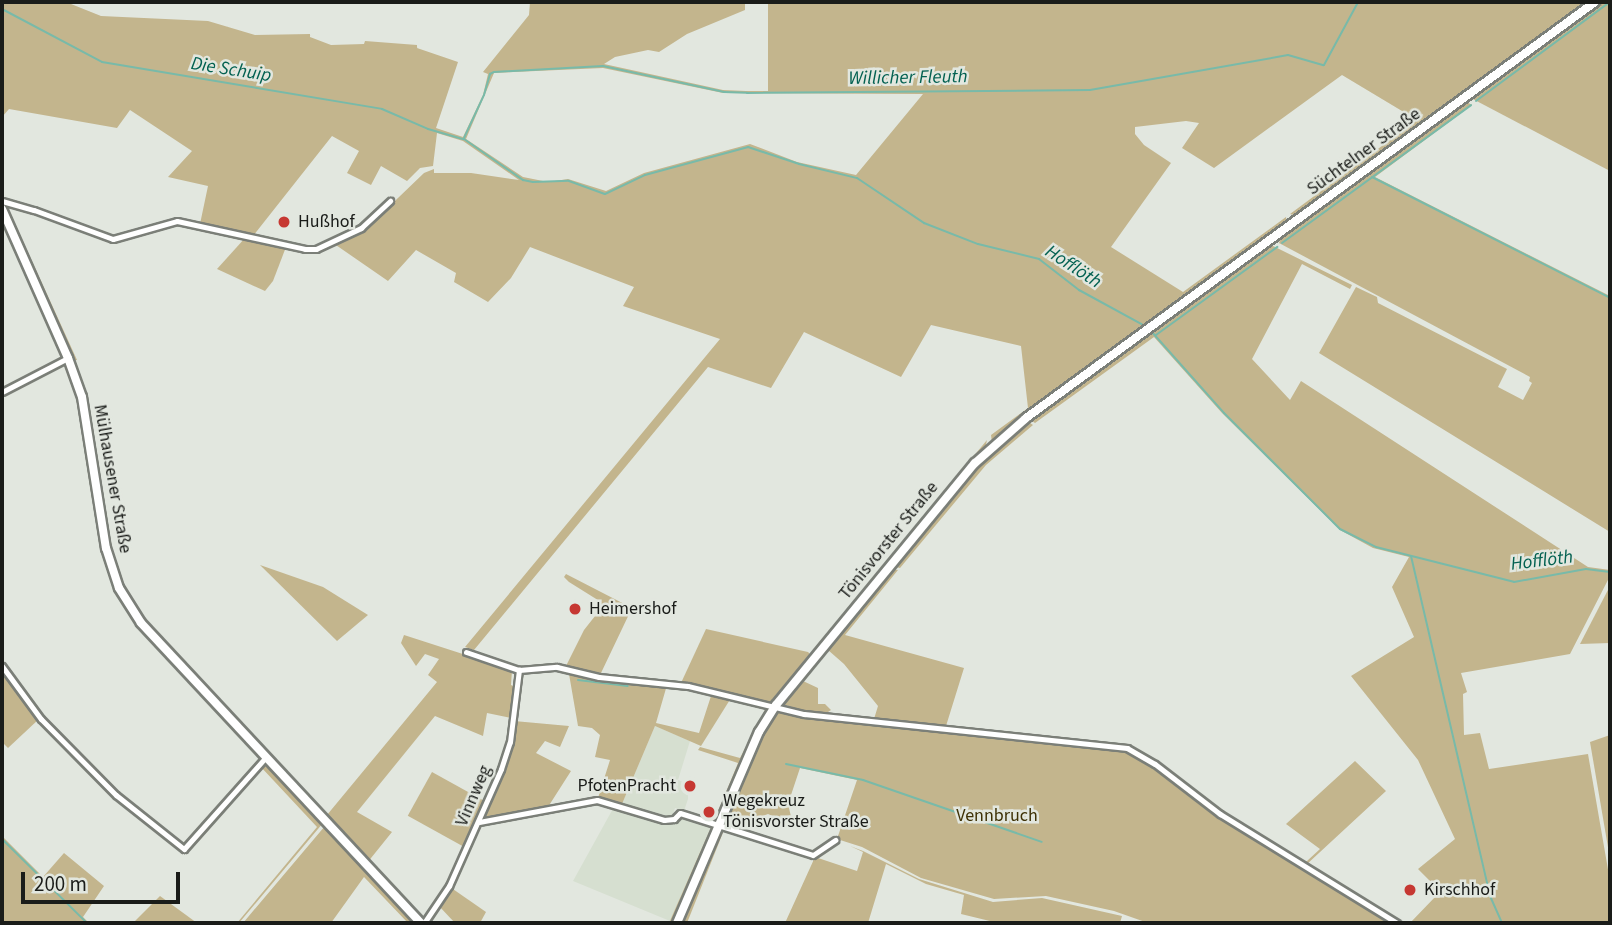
<!DOCTYPE html>
<html>
<head>
<meta charset="utf-8">
<style>
  body { margin:0 }
  #map { position:relative; width:1612px; height:925px; overflow:hidden; background:#e2e7df; font-family:"Source Sans 3",sans-serif }
  div>[style] { position:absolute }
  [style*='--x'] { left:calc(var(--x)*1px); top:calc(var(--y)*1px); width:calc(var(--w)*1px); rotate:calc(var(--a)*1deg) }
  .built>* { inset:0; background:#d6dfd0 }
  .green>* { inset:0; background:#c3b58d; transform-origin:0 0 }
  .stream>* { height:2px; margin:-1px; padding:0 1px; transform-origin:1px; border-radius:1px; background:#78baa9 }
  .roads { filter:drop-shadow(2px 0 #7b7f78) drop-shadow(-2px 0 #7b7f78) drop-shadow(0 2px #7b7f78) drop-shadow(0 -2px #7b7f78) }
  .street>* { height:5px; margin:-2.5px; padding:0 2.5px; transform-origin:2.5px; border-radius:2.5px; background:#fff }
  .secondary>* { height:8px; margin:-4px; padding:0 4px; transform-origin:4px; border-radius:4px; background:#fff }
  .dots>* { width:19px; height:19px; translate:-50% -50%; box-sizing:border-box; border:4px solid #e2e7df; border-radius:50% }
  span { translate:-50% -50%; white-space:nowrap; text-align:center; line-height:1.15; -webkit-text-stroke:5px #e2e7df; paint-order:stroke }
  .street-label { font-size:18px; color:#1a1c19 }
  .poi-label { font-size:18px; color:#1a1c19 }
  .left { translate:0 -50%; text-align:left }
  .right { translate:-100% -50%; text-align:right }
  .park-label { font-size:18px; color:#3e3105 }
  .water-label { font-size:19px; color:#036151; font-style:italic }
  .frame { position:absolute; inset:0; border:4px solid #1a1c19; pointer-events:none }
  .scale { position:absolute; left:21px; top:872px; width:159px; height:32px; box-sizing:border-box; border:4px solid #1a1c19; border-top:0; padding-left:9px; font-size:21px; line-height:24px; white-space:nowrap; color:#1a1c19; -webkit-text-stroke:5px #e2e7df; paint-order:stroke }
</style>
</head>
<body>
<div id="map">
  <div class="built">
    <div style="clip-path:polygon(655px 726px,690px 741px,678px 780px,688px 784px,688px 799px,684px 811px,675px 808px,672px 817px,622px 804px)"></div>
    <div style="clip-path:polygon(615px 805px,663px 821px,680px 815px,712px 825px,670px 921px,573px 881px)"></div>
  </div>
  <div class="green">
    <div style="clip-path:polygon(evenodd,2px 2px,66px 2px,101px 16px,208px 21px,255px 35px,310px 34px,310px 37px,331px 45px,364px 44px,365px 41px,417px 45px,417px 48px,458px 62px,436px 128px,463px 137px,483px 95px,488px 74px,483px 72px,529px 15px,530px 2px,745px 2px,745px 10px,687px 34px,659px 52px,648px 50px,615px 57px,604px 64px,723px 90px,746px 91px,768px 91px,768px 2px,1591px 2px,1559px 25px,1555px 24px,1550px 32px,1297px 216px,1290px 214px,1417px 120px,1342px 75px,1214px 168px,1182px 148px,1199px 123px,1186px 121px,1135px 127px,1135px 134px,1144px 145px,1171px 163px,1111px 247px,1183px 292px,1286px 217px,1287px 224px,1152px 329px,1271px 245px,1352px 285px,1350px 289px,1302px 264px,1252px 359px,1290px 400px,1301px 381px,1588px 567px,1610px 570px,1610px 576px,1570px 654px,1461px 673px,1467px 692px,1463px 694px,1464px 735px,1480px 733px,1489px 769px,1588px 754px,1610px 881px,1610px 923px,1410px 923px,1436px 896px,1427px 889px,1431px 882px,1418px 869px,1455px 839px,1418px 760px,1351px 676px,1414px 637px,1392px 587px,1409px 557px,1373px 548px,1340px 530px,1222px 413px,1154px 337px,1035px 423px,1029px 419px,1015px 424px,992px 443px,991px 435px,1028px 408px,1021px 346px,931px 325px,901px 377px,804px 332px,771px 388px,708px 367px,474px 650px,465px 647px,720px 339px,623px 306px,634px 287px,530px 247px,511px 278px,488px 302px,454px 282px,456px 273px,416px 250px,388px 281px,333px 243px,373px 222px,424px 173px,434px 169px,434px 173px,471px 173px,519px 180px,463px 141px,437px 133px,433px 166px,420px 168px,407px 181px,381px 166px,371px 185px,347px 173px,359px 151px,332px 136px,253px 236px,200px 224px,208px 186px,168px 177px,192px 151px,130px 110px,117px 128px,9px 109px,2px 117px,2px 2px,603px 68px,723px 93px,923px 94px,856px 175px,797px 162px,750px 144px,644px 173px,606px 191px,568px 179px,548px 182px,523px 177px,466px 139px,494px 73px,603px 68px)"></div>
    <div style="clip-path:polygon(1600px 2px,1610px 2px,1610px 171px,1469px 97px)"></div>
    <div style="clip-path:polygon(1465px 101px,1472px 105px,1375px 177px,1610px 296px,1610px 532px,1319px 353px,1356px 287px,1377px 297px,1378px 303px,1507px 369px,1498px 387px,1523px 400px,1532px 383px,1529px 381px,1530px 377px,1279px 243px,1281px 237px)"></div>
    <div style="clip-path:polygon(6px 204px,77px 360px,72px 361px,4px 208px)"></div>
    <div style="clip-path:polygon(2px 214px,64px 354px,63px 359px,2px 223px)"></div>
    <div style="clip-path:polygon(245px 238px,286px 247px,273px 281px,265px 291px,217px 269px)"></div>
    <div style="clip-path:polygon(1027px 421px,1033px 425px,986px 465px,900px 568px,896px 567px,978px 463px)"></div>
    <div style="clip-path:polygon(987px 440px,985px 449px,816px 650px,813px 650px)"></div>
    <div style="clip-path:polygon(260px 565px,323px 587px,368px 615px,337px 641px)"></div>
    <div style="clip-path:polygon(892px 569px,898px 570px,845px 635px,964px 668px,946px 726px,874px 719px,878px 706px,844px 664px,828px 650px,803px 681px,818px 688px,818px 704px,825px 704px,831px 710px,825px 714px,808px 712px,782px 704px,783px 700px)"></div>
    <div style="clip-path:polygon(566px 574px,632px 608px,601px 673px,566px 666px,584px 630px,599px 611px,601px 602px,569px 582px,564px 577px)"></div>
    <div style="clip-path:polygon(1610px 586px,1610px 643px,1580px 644px)"></div>
    <div style="clip-path:polygon(706px 629px,808px 652px,812px 656px,773px 703px,681px 683px)"></div>
    <div style="clip-path:polygon(404px 635px,512px 670px,511px 685px,515px 687px,511px 718px,487px 713px,483px 736px,435px 716px,357px 812px,392px 832px,367px 863px,330px 822px,332px 820px,327px 815px,437px 682px,428px 675px,439px 659px,425px 654px,416px 666px,401px 643px)"></div>
    <div style="clip-path:polygon(2px 668px,39px 719px,8px 748px,2px 742px)"></div>
    <div style="clip-path:polygon(569px 674px,667px 685px,656px 723px,699px 733px,712px 693px,731px 698px,701px 746px,655px 726px,622px 804px,598px 798px,610px 760px,595px 757px,600px 735px,592px 728px,578px 726px)"></div>
    <div style="clip-path:polygon(767px 706px,769px 709px,717px 820px,714px 821px,738px 763px,698px 750px,700px 747px,740px 758px)"></div>
    <div style="clip-path:polygon(778px 710px,1125px 749px,1154px 765px,1197px 799px,1394px 923px,1148px 923px,1114px 911px,1046px 896px,994px 899px,921px 878px,862px 847px,837px 839px,857px 780px,800px 768px,788px 804px,793px 825px,768px 814px,744px 823px,744px 832px,727px 826px,723px 821px,757px 741px)"></div>
    <div style="clip-path:polygon(514px 721px,569px 726px,560px 747px,545px 741px,536px 753px,571px 771px,548px 807px,482px 820px,502px 770px)"></div>
    <div style="clip-path:polygon(1610px 735px,1610px 859px,1590px 742px)"></div>
    <div style="clip-path:polygon(266px 761px,323px 823px,239px 923px,237px 923px,317px 827px,260px 766px)"></div>
    <div style="clip-path:polygon(1355px 761px,1386px 791px,1306px 865px,1302px 862px,1307px 861px,1320px 849px,1286px 824px)"></div>
    <div style="left:432px;top:772px;width:63px;height:50px;rotate:29deg"></div>
    <div style="clip-path:polygon(712px 825px,673px 923px,669px 923px)"></div>
    <div style="clip-path:polygon(325px 826px,327px 826px,418px 923px,408px 923px,364px 877px,331px 923px,243px 923px)"></div>
    <div style="clip-path:polygon(720px 830px,724px 830px,687px 923px,679px 923px)"></div>
    <div style="clip-path:polygon(2px 836px,43px 877px,64px 853px,104px 886px,83px 917px,89px 923px,2px 923px)"></div>
    <div style="clip-path:polygon(850px 846px,863px 851px,919px 879px,993px 902px,1042px 898px,1122px 916px,1120px 923px,998px 923px,961px 914px,964px 895px,926px 884px,886px 864px,868px 923px,785px 923px,815px 857px,857px 871px,863px 852px)"></div>
    <div style="clip-path:polygon(450px 887px,486px 912px,480px 923px,455px 923px,438px 905px)"></div>
    <div style="clip-path:polygon(160px 896px,197px 923px,133px 923px)"></div>
  </div>
  <div class="stream">
    <div style="--x:2;--y:9;--w:113;--a:27.9"></div>
    <div style="--x:102;--y:62;--w:284;--a:9.5"></div>
    <div style="--x:382;--y:109;--w:50;--a:23.5"></div>
    <div style="--x:428;--y:129;--w:37;--a:16"></div>
    <div style="--x:464;--y:139;--w:72;--a:34.8"></div>
    <div style="--x:523;--y:180;--w:10;--a:11"></div>
    <div style="--x:533;--y:182;--w:36;--a:-2"></div>
    <div style="--x:569;--y:181;--w:38;--a:20"></div>
    <div style="--x:605;--y:194;--w:44;--a:-25.4"></div>
    <div style="--x:645;--y:175;--w:107;--a:-15.2"></div>
    <div style="--x:748;--y:147;--w:54;--a:18.4"></div>
    <div style="--x:799;--y:164;--w:60;--a:13.6"></div>
    <div style="--x:857;--y:178;--w:81;--a:33.9"></div>
    <div style="--x:924;--y:223;--w:58;--a:21.3"></div>
    <div style="--x:978;--y:244;--w:63;--a:13.8"></div>
    <div style="--x:1039;--y:259;--w:51;--a:37.8"></div>
    <div style="--x:1079;--y:290;--w:77;--a:28.6"></div>
    <div style="--x:1476;--y:101;--w:167;--a:-36.5"></div>
    <div style="--x:464;--y:138;--w:47;--a:-65.1"></div>
    <div style="--x:484;--y:95;--w:22;--a:-74"></div>
    <div style="--x:490;--y:74;--w:4;--a:-27"></div>
    <div style="--x:494;--y:72;--w:109;--a:-3.2"></div>
    <div style="--x:603;--y:66;--w:124;--a:12.1"></div>
    <div style="--x:724;--y:92;--w:23;--a:2"></div>
    <div style="--x:747;--y:93;--w:343;--a:-0.5"></div>
    <div style="--x:1090;--y:90;--w:201;--a:-10"></div>
    <div style="--x:1288;--y:55;--w:37;--a:16"></div>
    <div style="--x:1324;--y:65;--w:72;--a:-61.6"></div>
    <div style="--x:1372;--y:177;--w:267;--a:26.9"></div>
    <div style="--x:1282;--y:243;--w:234;--a:-36.1"></div>
    <div style="--x:1151;--y:331;--w:110;--a:48.3"></div>
    <div style="--x:1224;--y:413;--w:164;--a:45"></div>
    <div style="--x:1340;--y:529;--w:40;--a:26.6"></div>
    <div style="--x:1376;--y:547;--w:142;--a:14.2"></div>
    <div style="--x:1514;--y:582;--w:73;--a:-10.2"></div>
    <div style="--x:1586;--y:569;--w:24;--a:7"></div>
    <div style="--x:1156;--y:335;--w:150;--a:-36"></div>
    <div style="--x:1411;--y:556;--w:341;--a:76.9"></div>
    <div style="--x:578;--y:680;--w:50;--a:6.8"></div>
    <div style="--x:786;--y:764;--w:79;--a:11.7"></div>
    <div style="--x:863;--y:780;--w:189;--a:19.1"></div>
    <div style="--x:2;--y:839;--w:120;--a:44.7"></div>
    <div style="--x:1490;--y:896;--w:30;--a:66"></div>
  </div>
  <div class="roads">
    <div class="street">
      <div style="--x:2;--y:201;--w:33;--a:16"></div>
      <div style="--x:34;--y:210;--w:84;--a:20.2"></div>
      <div style="--x:113;--y:239;--w:66;--a:-15.7"></div>
      <div style="--x:177;--y:221;--w:131;--a:12.3"></div>
      <div style="--x:305;--y:249;--w:11;--a:0"></div>
      <div style="--x:316;--y:249;--w:50;--a:-25"></div>
      <div style="--x:361;--y:228;--w:40;--a:-43"></div>
      <div style="--x:2;--y:392;--w:74;--a:-27.3"></div>
      <div style="--x:466;--y:652;--w:56;--a:18.8"></div>
      <div style="--x:519;--y:670;--w:38;--a:-5"></div>
      <div style="--x:557;--y:667;--w:43;--a:13.4"></div>
      <div style="--x:599;--y:677;--w:89;--a:5.8"></div>
      <div style="--x:688;--y:686;--w:119;--a:13.6"></div>
      <div style="--x:804;--y:714;--w:325;--a:6"></div>
      <div style="--x:1127;--y:748;--w:32;--a:30"></div>
      <div style="--x:1155;--y:764;--w:82;--a:37.6"></div>
      <div style="--x:1220;--y:814;--w:208;--a:31.6"></div>
      <div style="--x:2;--y:666;--w:66;--a:53.7"></div>
      <div style="--x:41;--y:719;--w:107;--a:45.4"></div>
      <div style="--x:116;--y:795;--w:87;--a:38.5"></div>
      <div style="--x:184;--y:849;--w:123;--a:-48.3"></div>
      <div style="--x:479;--y:822;--w:120;--a:-10.6"></div>
      <div style="--x:597;--y:800;--w:70;--a:16.6"></div>
      <div style="--x:664;--y:820;--w:10;--a:-6"></div>
      <div style="--x:674;--y:819;--w:8;--a:-45"></div>
      <div style="--x:680;--y:813;--w:139;--a:17.5"></div>
      <div style="--x:813;--y:855;--w:27;--a:-34"></div>
      <div style="--x:424;--y:923;--w:45;--a:-56"></div>
      <div style="--x:449;--y:886;--w:128;--a:-66"></div>
      <div style="--x:501;--y:769;--w:28;--a:-72"></div>
      <div style="--x:510;--y:742;--w:73;--a:-82.9"></div>
    </div>
    <div class="secondary">
      <div style="--x:2;--y:209;--w:163;--a:66.1"></div>
      <div style="--x:68;--y:358;--w:41;--a:70.3"></div>
      <div style="--x:82;--y:397;--w:153;--a:81"></div>
      <div style="--x:106;--y:548;--w:42;--a:72"></div>
      <div style="--x:119;--y:588;--w:41;--a:57.8"></div>
      <div style="--x:141;--y:623;--w:410;--a:47"></div>
      <div style="--x:677;--y:923;--w:208;--a:-66.8"></div>
      <div style="--x:759;--y:732;--w:32;--a:-58"></div>
      <div style="--x:776;--y:705;--w:313;--a:-50.6"></div>
      <div style="--x:975;--y:463;--w:68;--a:-41.4"></div>
      <div style="--x:1026;--y:418;--w:705;--a:-36.17"></div>
    </div>
  </div>
  <div class="dots">
    <div style="left:284px;top:222px;background:#c63832"></div>
    <div style="left:575px;top:609px;background:#c63832"></div>
    <div style="left:690px;top:786px;background:#c63832"></div>
    <div style="left:709px;top:812px;background:#c63832"></div>
    <div style="left:1410px;top:890px;background:#c63832"></div>
  </div>
  <div class="street-label">
    <span style="left:1364px;top:152px;rotate:-36deg">Süchtelner Straße</span>
    <span style="left:112px;top:479px;rotate:80deg">Mülhausener Straße</span>
    <span style="left:889px;top:541px;rotate:-51deg">Tönisvorster Straße</span>
    <span style="left:474px;top:796px;rotate:-67deg">Vinnweg</span>
  </div>
  <div class="poi-label">
    <span class="left" style="left:298px;top:222px">Hußhof</span>
    <span class="left" style="left:589px;top:609px">Heimershof</span>
    <span class="right" style="left:676px;top:786px">PfotenPracht</span>
    <span class="left" style="left:723px;top:812px">Wegekreuz<br>Tönisvorster Straße</span>
    <span class="left" style="left:1424px;top:890px">Kirschhof</span>
  </div>
  <div class="park-label">
    <span style="left:997px;top:816px">Vennbruch</span>
  </div>
  <div class="water-label">
    <span style="left:231px;top:70px;rotate:9deg">Die Schuip</span>
    <span style="left:908px;top:78px;rotate:-1deg">Willicher Fleuth</span>
    <span style="left:1073px;top:267px;rotate:33deg">Hofflöth</span>
    <span style="left:1542px;top:561px;rotate:-7deg">Hofflöth</span>
  </div>
  <div class="frame"></div>
  <div class="scale">200 m</div>
</div>
</body>
</html>
